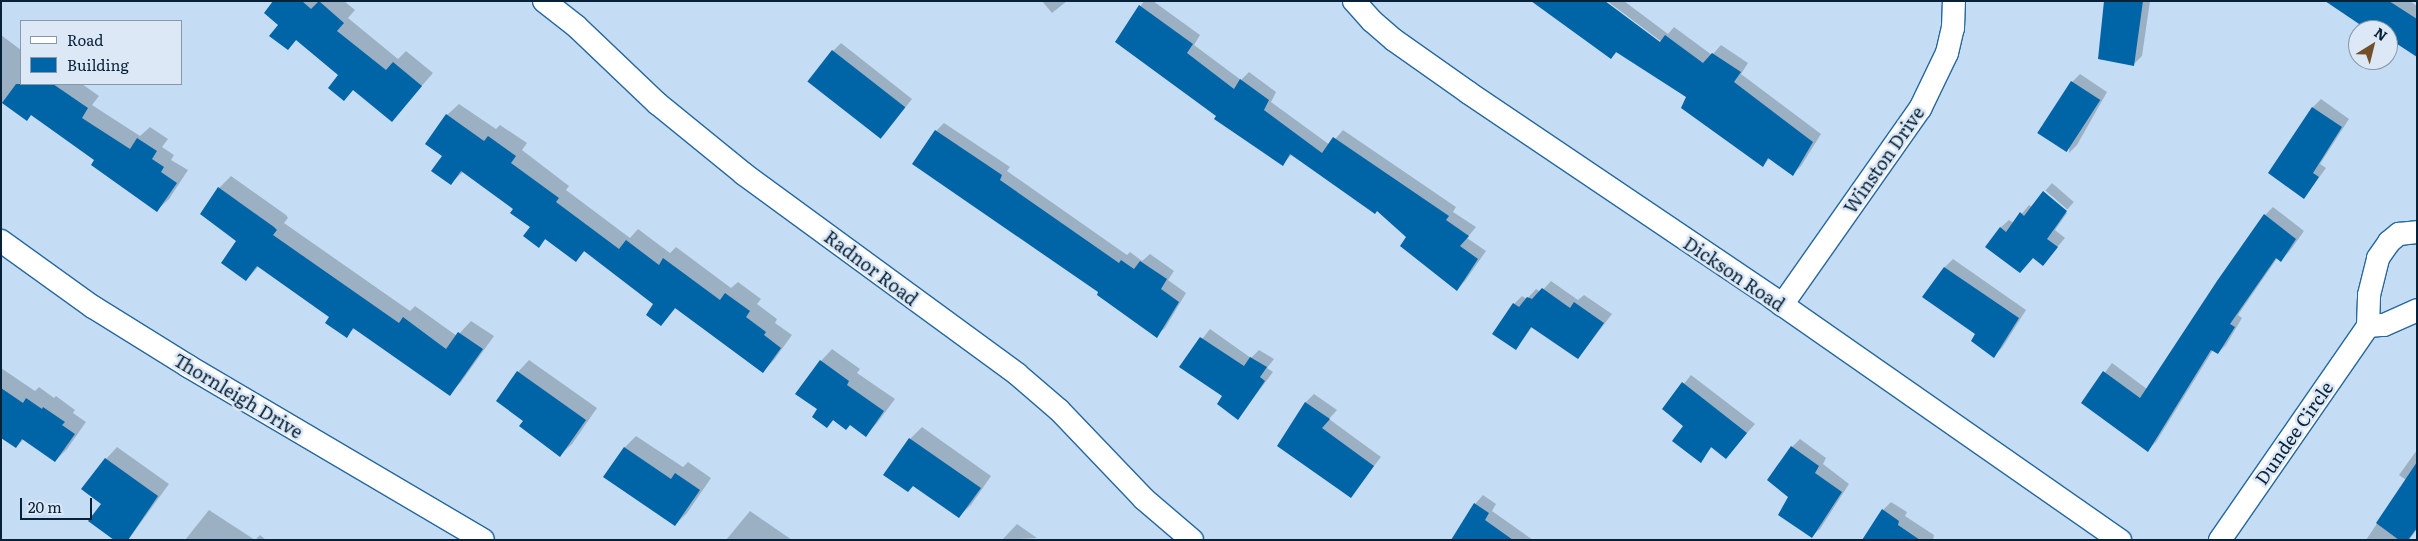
<!DOCTYPE html>
<html>
<head>
<meta charset="utf-8">
<style>
  body { margin:0 }
  #map { position:relative; width:2418px; height:541px; overflow:hidden; background:#c4ddf5; font-family:Literata,serif }
  div>[style] { position:absolute }
  [style*='--x'] { left:calc(var(--x)*1px); top:calc(var(--y)*1px); width:calc(var(--w)*1px); rotate:calc(var(--a)*1deg) }
  .shadow>* { inset:0; background:#0003; transform-origin:0 0 }
  .building>* { inset:0; background:#0065a6; transform-origin:0 0 }
  .roads { filter:drop-shadow(1px 0 #27689d) drop-shadow(-1px 0 #27689d) drop-shadow(0 1px #27689d) drop-shadow(0 -1px #27689d) }
  .minor>* { height:22px; margin:-11px; padding:0 11px; transform-origin:11px; border-radius:11px; background:#fff }
  span { translate:-50% -50%; white-space:nowrap; text-align:center; line-height:1.15; -webkit-text-stroke:5px #dce8f5; paint-order:stroke }
  .street-label { font-size:18px; color:#072238 }
  .frame { position:absolute; inset:0; border:2px solid #072238; pointer-events:none }
  .legend { position:absolute; left:20px; top:20px; width:162px; height:65px; box-sizing:border-box; background:#dce8f5; border:1px solid #8799a9; margin:0; padding:6px 9px; list-style:none; font-size:15px; color:#072238 }
  .legend li { display:flex; align-items:center; gap:10px; height:25px }
  .legend b { width:25px; border:1px solid #8799a9 }
  .north { position:absolute; left:2348px; top:20px; width:50px; height:50px; box-sizing:border-box; background:#dce8f5; border:1px solid #8799a9; border-radius:50%; rotate:36deg; font-size:14px; font-weight:700; line-height:20px; text-align:center; color:#072238 }
  .north::after { content:''; display:block; margin:auto; width:18px; height:22px; background:#735029; clip-path:polygon(50% 0,100% 100%,50% 72%,0 100%) }
  .scale { position:absolute; left:20px; top:498px; width:72px; height:22px; box-sizing:border-box; border:2px solid #072238; border-top:0; padding-left:6px; font-size:15px; line-height:18px; white-space:nowrap; color:#072238; -webkit-text-stroke:4px #dce8f5; paint-order:stroke }
</style>
</head>
<body>
<div id="map">
  <div class="shadow">
    <div style="clip-path:polygon(275px 1px,344px 1px,355px 10px,348px 18px,398px 59px,406px 51px,433px 73px,392px 120px,354px 89px,344px 99px,340px 75px,297px 39px,288px 49px)"></div>
    <div style="clip-path:polygon(1042px 1px,1067px 1px,1052px 13px)"></div>
    <div style="clip-path:polygon(1144px 1px,1153px 1px,1200px 35px,1194px 45px,1241px 80px,1249px 72px,1276px 92px,1271px 102px,1330px 145px,1343px 130px,1456px 207px,1453px 212px,1476px 227px,1467px 238px,1486px 251px,1465px 281px,1457px 289px,1408px 237px,1378px 210px,1292px 154px,1283px 164px,1117px 42px)"></div>
    <div style="clip-path:polygon(1607px 1px,1624px 1px,1668px 34px,1674px 27px,1712px 55px,1721px 45px,1748px 63px,1741px 74px,1821px 134px,1801px 166px,1793px 174px,1770px 158px,1763px 165px,1688px 97px,1618px 51px,1611px 58px,1545px 10px,1665px 47px,1666px 45px)"></div>
    <div style="clip-path:polygon(2105px 1px,2150px 1px,2142px 56px,2134px 64px)"></div>
    <div style="clip-path:polygon(2336px 1px,2410px 1px,2417px 6px,2417px 56px,2388px 30px,2370px 30px)"></div>
    <div style="clip-path:polygon(1px 35px,21px 50px,21px 84px,82px 84px,99px 96px,92px 105px,140px 136px,150px 127px,168px 139px,162px 147px,174px 155px,171px 160px,188px 170px,169px 199px,157px 210px,96px 159px,32px 114px,27px 119px,1px 102px)"></div>
    <div style="clip-path:polygon(841px 43px,912px 99px,883px 136px,833px 51px)"></div>
    <div style="clip-path:polygon(2080px 74px,2107px 92px,2077px 145px,2069px 153px,2072px 82px)"></div>
    <div style="clip-path:polygon(2321px 99px,2349px 119px,2320px 164px,2326px 168px,2304px 198px,2312px 108px)"></div>
    <div style="clip-path:polygon(459px 104px,496px 129px,500px 125px,527px 143px,522px 150px,569px 186px,566px 190px,630px 238px,638px 229px,670px 253px,676px 247px,731px 288px,738px 282px,761px 299px,757px 304px,777px 319px,775px 323px,792px 335px,774px 360px,762px 372px,676px 308px,661px 325px,655px 304px,586px 250px,576px 260px,546px 239px,538px 246px,531px 227px,514px 208px,464px 171px,451px 183px,443px 156px,447px 115px)"></div>
    <div style="clip-path:polygon(944px 123px,1010px 167px,1007px 171px,1127px 255px,1130px 252px,1142px 261px,1150px 254px,1174px 271px,1168px 280px,1186px 293px,1165px 328px,1156px 336px,1100px 292px,936px 131px)"></div>
    <div style="clip-path:polygon(231px 176px,286px 215px,288px 218px,284px 223px,410px 311px,415px 306px,457px 336px,471px 321px,494px 336px,461px 382px,449px 394px,355px 328px,346px 336px,331px 317px,259px 266px,246px 280px,237px 241px,219px 188px)"></div>
    <div style="left:2052px;top:183px;width:29px;height:10px;rotate:41deg"></div>
    <div style="clip-path:polygon(2043px 192px,2067px 213px,2055px 230px,2065px 238px,2043px 264px,2000px 228px,2009px 220px,2014px 223px,2029px 205px,2032px 207px)"></div>
    <div style="clip-path:polygon(2273px 207px,2304px 231px,2289px 252px,2281px 260px,2278px 257px,2238px 315px,2242px 318px,2226px 345px,2218px 353px,2213px 350px,2156px 442px,2148px 450px,2082px 403px,2112px 363px,2147px 389px,2265px 215px)"></div>
    <div style="clip-path:polygon(1953px 259px,2026px 310px,2002px 348px,1994px 356px,1976px 334px,1944px 268px)"></div>
    <div style="clip-path:polygon(1551px 281px,1578px 300px,1584px 295px,1612px 314px,1578px 358px,1533px 326px,1516px 348px,1514px 304px,1522px 296px,1527px 299px,1536px 289px,1541px 292px)"></div>
    <div style="clip-path:polygon(1210px 329px,1251px 358px,1259px 350px,1274px 359px,1267px 368px,1273px 372px,1238px 419px,1224px 395px,1180px 367px)"></div>
    <div style="clip-path:polygon(832px 349px,860px 369px,857px 373px,895px 399px,877px 423px,866px 435px,850px 424px,834px 419px,827px 426px,819px 409px,821px 361px)"></div>
    <div style="clip-path:polygon(529px 360px,597px 408px,572px 444px,560px 455px,525px 420px,518px 372px)"></div>
    <div style="clip-path:polygon(1px 368px,35px 391px,39px 387px,54px 398px,56px 396px,75px 410px,73px 413px,86px 422px,67px 449px,55px 461px,24px 439px,16px 447px,1px 421px)"></div>
    <div style="clip-path:polygon(1691px 375px,1755px 424px,1726px 457px,1712px 447px,1700px 461px,1685px 426px,1664px 409px)"></div>
    <div style="clip-path:polygon(1314px 394px,1337px 410px,1329px 419px,1381px 457px,1351px 496px,1279px 446px,1306px 402px)"></div>
    <div style="clip-path:polygon(922px 427px,991px 476px,971px 505px,959px 516px,910px 439px)"></div>
    <div style="clip-path:polygon(636px 436px,683px 467px,688px 462px,711px 478px,687px 513px,675px 525px,604px 476px,625px 447px)"></div>
    <div style="clip-path:polygon(1800px 439px,1826px 458px,1823px 464px,1849px 484px,1820px 529px,1811px 537px,1790px 497px,1792px 447px)"></div>
    <div style="clip-path:polygon(117px 447px,169px 484px,128px 540px,103px 504px,106px 459px)"></div>
    <div style="clip-path:polygon(2417px 450px,2417px 529px,2409px 540px,2366px 540px,2406px 480px,2399px 475px)"></div>
    <div style="clip-path:polygon(1483px 495px,1496px 504px,1492px 511px,1533px 540px,1452px 540px,1475px 504px)"></div>
    <div style="clip-path:polygon(1891px 502px,1907px 512px,1905px 516px,1934px 535px,1933px 540px,1864px 540px,1883px 510px)"></div>
    <div style="clip-path:polygon(209px 510px,255px 540px,185px 540px)"></div>
    <div style="clip-path:polygon(750px 511px,792px 540px,726px 540px)"></div>
    <div style="clip-path:polygon(1017px 524px,1037px 538px,1002px 540px)"></div>
    <div style="clip-path:polygon(260px 535px,266px 540px,255px 540px)"></div>
  </div>
  <div class="building">
    <div style="clip-path:polygon(273px 1px,302px 1px,311px 9px,319px 1px,344px 23px,337px 31px,386px 70px,393px 62px,422px 86px,392px 122px,353px 90px,344px 101px,328px 88px,338px 75px,296px 40px,288px 50px,269px 36px,278px 25px,264px 13px)"></div>
    <div style="clip-path:polygon(1531px 1px,1605px 1px,1660px 42px,1665px 35px,1703px 63px,1712px 53px,1741px 72px,1734px 82px,1813px 142px,1793px 176px,1768px 158px,1763px 167px,1681px 108px,1686px 97px,1616px 52px,1611px 59px)"></div>
    <div style="clip-path:polygon(2104px 1px,2143px 1px,2134px 66px,2098px 59px)"></div>
    <div style="clip-path:polygon(2325px 1px,2389px 1px,2417px 19px,2417px 57px,2388px 38px,2388px 30px,2368px 30px)"></div>
    <div style="clip-path:polygon(1139px 5px,1193px 44px,1187px 53px,1234px 89px,1240px 79px,1269px 100px,1264px 110px,1322px 153px,1333px 137px,1449px 216px,1446px 220px,1469px 236px,1460px 246px,1478px 259px,1457px 291px,1400px 246px,1406px 237px,1377px 211px,1375px 214px,1290px 154px,1283px 166px,1214px 119px,1216px 116px,1115px 42px)"></div>
    <div style="left:832px;top:50px;width:93px;height:40px;rotate:38deg"></div>
    <div style="left:2071px;top:81px;width:35px;height:62px;rotate:33deg"></div>
    <div style="clip-path:polygon(16px 84px,53px 84px,88px 108px,82px 118px,130px 149px,137px 138px,157px 151px,152px 159px,164px 167px,161px 172px,177px 183px,157px 212px,91px 165px,94px 160px,31px 115px,27px 121px,2px 103px)"></div>
    <div style="clip-path:polygon(2312px 107px,2342px 127px,2313px 173px,2319px 177px,2304px 199px,2268px 173px)"></div>
    <div style="clip-path:polygon(446px 114px,484px 141px,488px 136px,516px 156px,511px 163px,559px 198px,556px 202px,619px 249px,626px 240px,659px 265px,663px 258px,720px 300px,725px 293px,750px 311px,746px 317px,766px 332px,764px 335px,781px 348px,763px 373px,675px 308px,661px 326px,646px 315px,653px 304px,584px 251px,576px 262px,545px 239px,539px 248px,523px 236px,530px 227px,510px 213px,513px 209px,461px 171px,451px 185px,431px 171px,442px 156px,425px 144px)"></div>
    <div style="clip-path:polygon(935px 130px,1002px 175px,1000px 180px,1119px 263px,1121px 260px,1134px 269px,1140px 261px,1167px 279px,1161px 289px,1179px 302px,1157px 338px,1097px 295px,1098px 292px,912px 164px)"></div>
    <div style="clip-path:polygon(218px 187px,274px 227px,277px 230px,273px 235px,399px 323px,403px 317px,446px 349px,458px 332px,483px 349px,450px 396px,353px 328px,347px 338px,325px 323px,329px 317px,257px 266px,246px 281px,221px 263px,236px 241px,200px 214px)"></div>
    <div style="clip-path:polygon(2043px 191px,2067px 211px,2047px 239px,2058px 247px,2043px 266px,2033px 258px,2020px 273px,1985px 247px,2000px 227px,2006px 232px,2020px 212px,2024px 216px)"></div>
    <div style="clip-path:polygon(2264px 214px,2296px 239px,2281px 262px,2276px 258px,2230px 324px,2235px 327px,2218px 354px,2211px 350px,2148px 452px,2081px 403px,2103px 371px,2140px 398px,2217px 281px)"></div>
    <div style="clip-path:polygon(1944px 267px,2019px 318px,1994px 358px,1971px 341px,1975px 334px,1922px 297px)"></div>
    <div style="clip-path:polygon(1542px 288px,1570px 308px,1574px 302px,1604px 323px,1578px 359px,1531px 327px,1516px 350px,1492px 334px,1513px 303px,1519px 307px,1527px 297px,1532px 299px)"></div>
    <div style="clip-path:polygon(1200px 337px,1244px 366px,1250px 357px,1267px 367px,1260px 377px,1265px 381px,1238px 420px,1217px 404px,1222px 396px,1179px 367px)"></div>
    <div style="clip-path:polygon(820px 360px,849px 381px,847px 385px,884px 411px,866px 437px,850px 425px,846px 430px,833px 420px,827px 428px,812px 417px,817px 409px,795px 394px)"></div>
    <div style="clip-path:polygon(517px 371px,586px 420px,560px 457px,519px 426px,523px 421px,496px 401px)"></div>
    <div style="clip-path:polygon(1682px 382px,1747px 433px,1726px 459px,1711px 447px,1701px 463px,1672px 441px,1683px 426px,1662px 409px)"></div>
    <div style="clip-path:polygon(1px 388px,23px 403px,26px 398px,42px 409px,43px 407px,65px 422px,62px 425px,75px 434px,55px 462px,22px 439px,16px 448px,1px 438px)"></div>
    <div style="clip-path:polygon(1305px 402px,1330px 419px,1322px 428px,1374px 466px,1351px 498px,1277px 446px)"></div>
    <div style="clip-path:polygon(909px 438px,981px 488px,959px 518px,913px 486px,908px 492px,883px 475px)"></div>
    <div style="clip-path:polygon(1791px 446px,1819px 466px,1815px 473px,1842px 492px,1812px 538px,1778px 515px,1788px 497px,1767px 480px)"></div>
    <div style="clip-path:polygon(624px 447px,671px 479px,675px 473px,700px 490px,675px 526px,603px 477px)"></div>
    <div style="clip-path:polygon(105px 458px,158px 496px,128px 540px,114px 540px,88px 521px,101px 504px,81px 489px)"></div>
    <div style="clip-path:polygon(2417px 462px,2417px 528px,2408px 540px,2399px 540px,2376px 523px)"></div>
    <div style="clip-path:polygon(1474px 503px,1489px 513px,1485px 520px,1513px 540px,1451px 540px)"></div>
    <div style="clip-path:polygon(1882px 509px,1899px 521px,1898px 525px,1920px 540px,1862px 540px)"></div>
  </div>
  <div class="roads">
    <div class="minor">
      <div style="--x:544;--y:1;--w:41;--a:38"></div>
      <div style="--x:576;--y:26;--w:113;--a:43.6"></div>
      <div style="--x:658;--y:104;--w:111;--a:39.1"></div>
      <div style="--x:744;--y:174;--w:338;--a:36.2"></div>
      <div style="--x:1017;--y:374;--w:55;--a:40.6"></div>
      <div style="--x:1059;--y:410;--w:123;--a:46.3"></div>
      <div style="--x:1144;--y:499;--w:63;--a:40.5"></div>
      <div style="--x:1354;--y:1;--w:27;--a:48"></div>
      <div style="--x:1372;--y:21;--w:29;--a:41"></div>
      <div style="--x:1394;--y:40;--w:92;--a:35.2"></div>
      <div style="--x:1469;--y:93;--w:368;--a:34"></div>
      <div style="--x:1774;--y:299;--w:422;--a:34.9"></div>
      <div style="--x:1;--y:241;--w:113;--a:35.7"></div>
      <div style="--x:93;--y:307;--w:112;--a:31.8"></div>
      <div style="--x:188;--y:366;--w:342;--a:30.5"></div>
      <div style="--x:1782;--y:305;--w:240;--a:-54.9"></div>
      <div style="--x:1920;--y:109;--w:62;--a:-64.3"></div>
      <div style="--x:1947;--y:53;--w:26;--a:-77"></div>
      <div style="--x:1953;--y:28;--w:27;--a:-88"></div>
      <div style="--x:2368;--y:326;--w:16;--a:-4"></div>
      <div style="--x:2384;--y:325;--w:36;--a:-24"></div>
      <div style="--x:2220;--y:540;--w:260;--a:-55.3"></div>
      <div style="--x:2368;--y:326;--w:31;--a:-88"></div>
      <div style="--x:2369;--y:295;--w:38;--a:-76"></div>
      <div style="--x:2378;--y:258;--w:19;--a:-55"></div>
      <div style="--x:2389;--y:242;--w:13;--a:-39"></div>
      <div style="--x:2399;--y:234;--w:18;--a:-6"></div>
    </div>
  </div>
  <div class="street-label">
    <span style="left:1884px;top:160px;rotate:-55deg">Winston Drive</span>
    <span style="left:871px;top:268px;rotate:37deg">Radnor Road</span>
    <span style="left:1734px;top:274px;rotate:34deg">Dickson Road</span>
    <span style="left:238px;top:396px;rotate:31deg">Thornleigh Drive</span>
    <span style="left:2294px;top:433px;rotate:-55deg">Dundee Circle</span>
  </div>
  <div class="frame"></div>
  <ul class="legend">
  <li><b style="height:6px;background:#fff"></b>Road</li>
  <li><b style="height:14px;background:#0065a6"></b>Building</li>
  </ul>
  <div class="north">N</div>
  <div class="scale">20 m</div>
</div>
</body>
</html>
